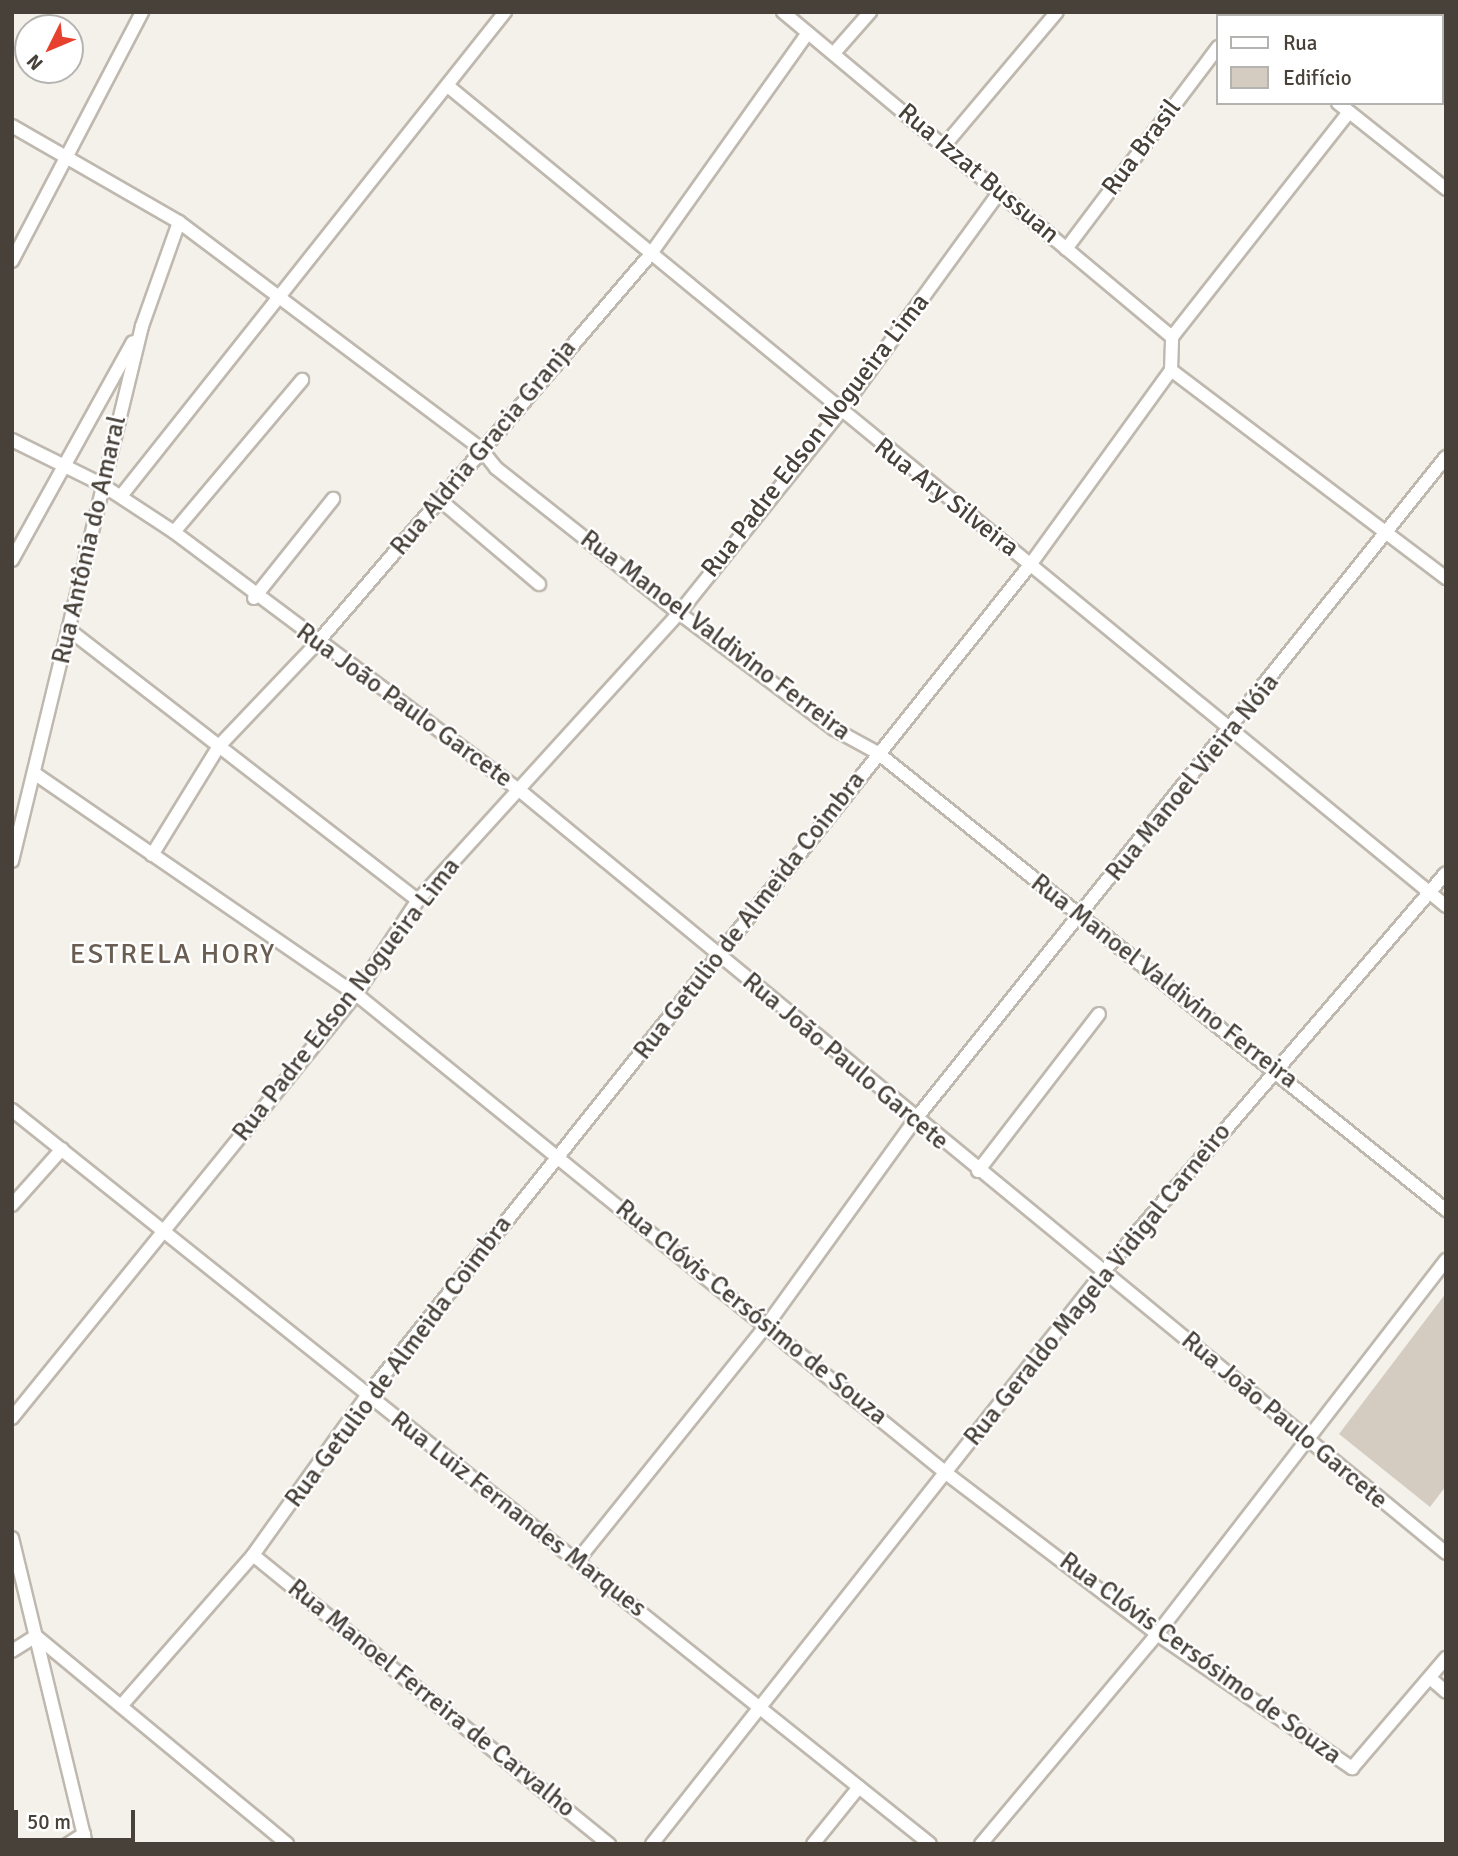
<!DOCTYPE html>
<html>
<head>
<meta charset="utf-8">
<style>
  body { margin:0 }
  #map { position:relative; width:1458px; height:1856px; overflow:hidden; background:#f4f1eb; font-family:Signika,sans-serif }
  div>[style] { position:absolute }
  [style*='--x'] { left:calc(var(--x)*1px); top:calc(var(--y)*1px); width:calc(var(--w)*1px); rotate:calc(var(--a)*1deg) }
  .building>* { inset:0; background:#d5ccc1 }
  .roads { filter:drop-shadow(2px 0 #bfb8ae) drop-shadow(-2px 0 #bfb8ae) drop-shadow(0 2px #bfb8ae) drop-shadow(0 -2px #bfb8ae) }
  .minor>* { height:12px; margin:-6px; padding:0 6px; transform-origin:6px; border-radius:6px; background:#fff }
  span { translate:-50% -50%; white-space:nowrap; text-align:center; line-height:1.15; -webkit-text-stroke:5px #fff; paint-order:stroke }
  .street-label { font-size:26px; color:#474139 }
  .neighbourhood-label { font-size:28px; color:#695e51; letter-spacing:2px }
  .frame { position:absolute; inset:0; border:14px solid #474139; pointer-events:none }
  .legend { position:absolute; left:1216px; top:14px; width:228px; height:91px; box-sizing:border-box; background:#fff; border:2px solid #b5b3b0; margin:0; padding:9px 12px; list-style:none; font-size:21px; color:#474139 }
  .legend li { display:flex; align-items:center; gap:14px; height:35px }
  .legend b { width:35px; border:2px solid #b5b3b0 }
  .north { position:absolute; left:14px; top:14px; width:70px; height:70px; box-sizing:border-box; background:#fff; border:2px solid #b5b3b0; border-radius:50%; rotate:227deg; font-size:19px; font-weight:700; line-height:28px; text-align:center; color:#474139 }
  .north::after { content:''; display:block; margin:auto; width:24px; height:32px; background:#e7402e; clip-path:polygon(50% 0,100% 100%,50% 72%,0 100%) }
  .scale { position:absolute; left:14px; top:1810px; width:121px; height:32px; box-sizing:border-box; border:4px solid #474139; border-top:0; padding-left:9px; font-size:21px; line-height:24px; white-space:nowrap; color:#474139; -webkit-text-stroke:5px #fff; paint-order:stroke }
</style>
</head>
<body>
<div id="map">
  <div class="building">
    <div style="clip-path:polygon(1446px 1293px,1446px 1486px,1430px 1507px,1339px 1434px)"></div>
  </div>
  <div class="roads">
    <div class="minor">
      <div style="--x:783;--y:12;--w:507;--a:39.88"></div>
      <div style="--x:1226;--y:12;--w:6;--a:45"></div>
      <div style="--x:1243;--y:16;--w:5;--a:-53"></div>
      <div style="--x:834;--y:53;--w:55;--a:-48.7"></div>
      <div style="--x:449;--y:87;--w:1290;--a:39.4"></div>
      <div style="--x:1338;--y:103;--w:138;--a:38.5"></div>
      <div style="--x:12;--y:126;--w:193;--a:29.9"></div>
      <div style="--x:179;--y:222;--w:376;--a:36.9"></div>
      <div style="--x:480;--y:448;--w:26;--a:51"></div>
      <div style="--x:496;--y:468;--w:233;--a:38.4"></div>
      <div style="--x:679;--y:613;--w:194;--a:36.8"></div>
      <div style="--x:834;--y:729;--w:50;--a:28.6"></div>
      <div style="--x:878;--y:753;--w:729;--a:38.82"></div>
      <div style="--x:944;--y:146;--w:175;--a:-49.9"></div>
      <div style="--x:1066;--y:249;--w:253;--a:-53"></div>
      <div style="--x:12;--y:261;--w:281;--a:-62.4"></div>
      <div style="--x:1171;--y:370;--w:345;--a:37.1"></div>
      <div style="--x:12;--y:440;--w:99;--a:26.3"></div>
      <div style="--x:101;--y:484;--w:87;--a:33.3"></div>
      <div style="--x:174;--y:532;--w:429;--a:36.8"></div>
      <div style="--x:518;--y:789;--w:1202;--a:39.46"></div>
      <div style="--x:121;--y:496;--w:618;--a:-51.57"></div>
      <div style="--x:440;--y:500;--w:130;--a:40.3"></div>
      <div style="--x:174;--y:532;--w:199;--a:-49.9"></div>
      <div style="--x:12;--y:560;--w:249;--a:-61"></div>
      <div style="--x:254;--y:598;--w:127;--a:-51.4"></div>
      <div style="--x:68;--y:629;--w:443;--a:37.8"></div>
      <div style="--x:34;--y:773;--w:391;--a:34.5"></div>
      <div style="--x:356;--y:994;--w:760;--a:39.07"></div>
      <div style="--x:946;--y:1473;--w:265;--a:37.3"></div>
      <div style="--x:1157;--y:1634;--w:237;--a:34.5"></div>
      <div style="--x:1352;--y:1768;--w:145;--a:-49.5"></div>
      <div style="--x:152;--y:855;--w:128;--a:-58.4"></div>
      <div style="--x:219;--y:746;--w:142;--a:-46.4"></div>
      <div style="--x:317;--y:643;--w:511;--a:-49.36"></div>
      <div style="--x:650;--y:255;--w:272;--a:-54.6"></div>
      <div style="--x:12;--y:861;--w:551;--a:-76.34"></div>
      <div style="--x:142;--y:326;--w:110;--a:-70.4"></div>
      <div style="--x:12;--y:1110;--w:1175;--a:38.64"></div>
      <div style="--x:978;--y:1171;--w:198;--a:-52.4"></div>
      <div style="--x:12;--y:1205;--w:75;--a:-48.2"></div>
      <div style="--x:12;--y:1418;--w:546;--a:-50.95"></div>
      <div style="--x:356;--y:994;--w:113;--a:-56.6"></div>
      <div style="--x:418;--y:900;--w:388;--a:-47.7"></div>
      <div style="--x:679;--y:613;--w:256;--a:-51.3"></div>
      <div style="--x:839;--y:413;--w:272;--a:-54"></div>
      <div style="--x:12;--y:1538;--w:315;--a:76.4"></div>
      <div style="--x:253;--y:1555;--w:459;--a:39.1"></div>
      <div style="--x:577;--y:1561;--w:303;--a:-51.2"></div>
      <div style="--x:767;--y:1325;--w:251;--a:-54.2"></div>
      <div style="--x:914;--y:1121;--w:851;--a:-51.3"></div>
      <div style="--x:12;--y:1651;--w:28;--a:-32"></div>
      <div style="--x:36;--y:1636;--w:326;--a:39.6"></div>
      <div style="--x:1430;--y:1678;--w:21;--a:41"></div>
      <div style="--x:121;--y:1706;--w:201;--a:-48.8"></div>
      <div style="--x:253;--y:1555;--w:196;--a:-54.4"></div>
      <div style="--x:367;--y:1396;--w:1063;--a:-51.42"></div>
      <div style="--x:1030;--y:565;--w:241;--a:-54.1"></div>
      <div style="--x:1171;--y:370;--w:33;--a:-88"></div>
      <div style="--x:1172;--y:337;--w:286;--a:-51.8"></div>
      <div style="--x:68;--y:1844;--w:19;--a:-32"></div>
      <div style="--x:652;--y:1844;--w:731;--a:-51.72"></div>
      <div style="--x:1105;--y:1270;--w:523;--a:-49.34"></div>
      <div style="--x:813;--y:1844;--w:73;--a:-51.1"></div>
      <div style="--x:981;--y:1844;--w:274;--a:-50"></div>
      <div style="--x:1157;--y:1634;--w:473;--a:-52.3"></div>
    </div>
  </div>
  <div class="street-label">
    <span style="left:1142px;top:148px;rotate:-53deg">Rua Brasil</span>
    <span style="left:978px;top:174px;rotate:40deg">Rua Izzat Bussuan</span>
    <span style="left:816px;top:436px;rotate:-52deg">Rua Padre Edson Nogueira Lima</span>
    <span style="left:484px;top:448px;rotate:-50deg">Rua Aldria Gracia Granja</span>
    <span style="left:946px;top:498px;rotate:38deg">Rua Ary Silveira</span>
    <span style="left:90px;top:540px;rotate:-77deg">Rua Antônia do Amaral</span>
    <span style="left:715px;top:636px;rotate:37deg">Rua Manoel Valdivino Ferreira</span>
    <span style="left:404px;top:706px;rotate:36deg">Rua João Paulo Garcete</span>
    <span style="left:1193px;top:778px;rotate:-51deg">Rua Manoel Vieira Nóia</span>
    <span style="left:750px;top:916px;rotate:-52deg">Rua Getulio de Almeida Coimbra</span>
    <span style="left:1164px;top:982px;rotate:38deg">Rua Manoel Valdivino Ferreira</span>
    <span style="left:347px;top:1000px;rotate:-52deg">Rua Padre Edson Nogueira Lima</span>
    <span style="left:845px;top:1062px;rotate:40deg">Rua João Paulo Garcete</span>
    <span style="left:1098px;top:1285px;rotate:-51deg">Rua Geraldo Magela Vidigal Carneiro</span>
    <span style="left:751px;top:1313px;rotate:39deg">Rua Clóvis Cersósimo de Souza</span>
    <span style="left:399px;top:1362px;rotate:-53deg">Rua Getulio de Almeida Coimbra</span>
    <span style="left:1284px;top:1421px;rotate:40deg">Rua João Paulo Garcete</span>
    <span style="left:518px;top:1515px;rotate:38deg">Rua Luiz Fernandes Marques</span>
    <span style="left:1200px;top:1659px;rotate:36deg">Rua Clóvis Cersósimo de Souza</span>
    <span style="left:431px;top:1699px;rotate:39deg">Rua Manoel Ferreira de Carvalho</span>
  </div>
  <div class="neighbourhood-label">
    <span style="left:173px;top:954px">ESTRELA HORY</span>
  </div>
  <div class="frame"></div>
  <ul class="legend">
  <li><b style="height:9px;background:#fff"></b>Rua</li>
  <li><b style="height:19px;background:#d5ccc1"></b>Edifício</li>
  </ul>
  <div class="north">N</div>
  <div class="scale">50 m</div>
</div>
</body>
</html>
